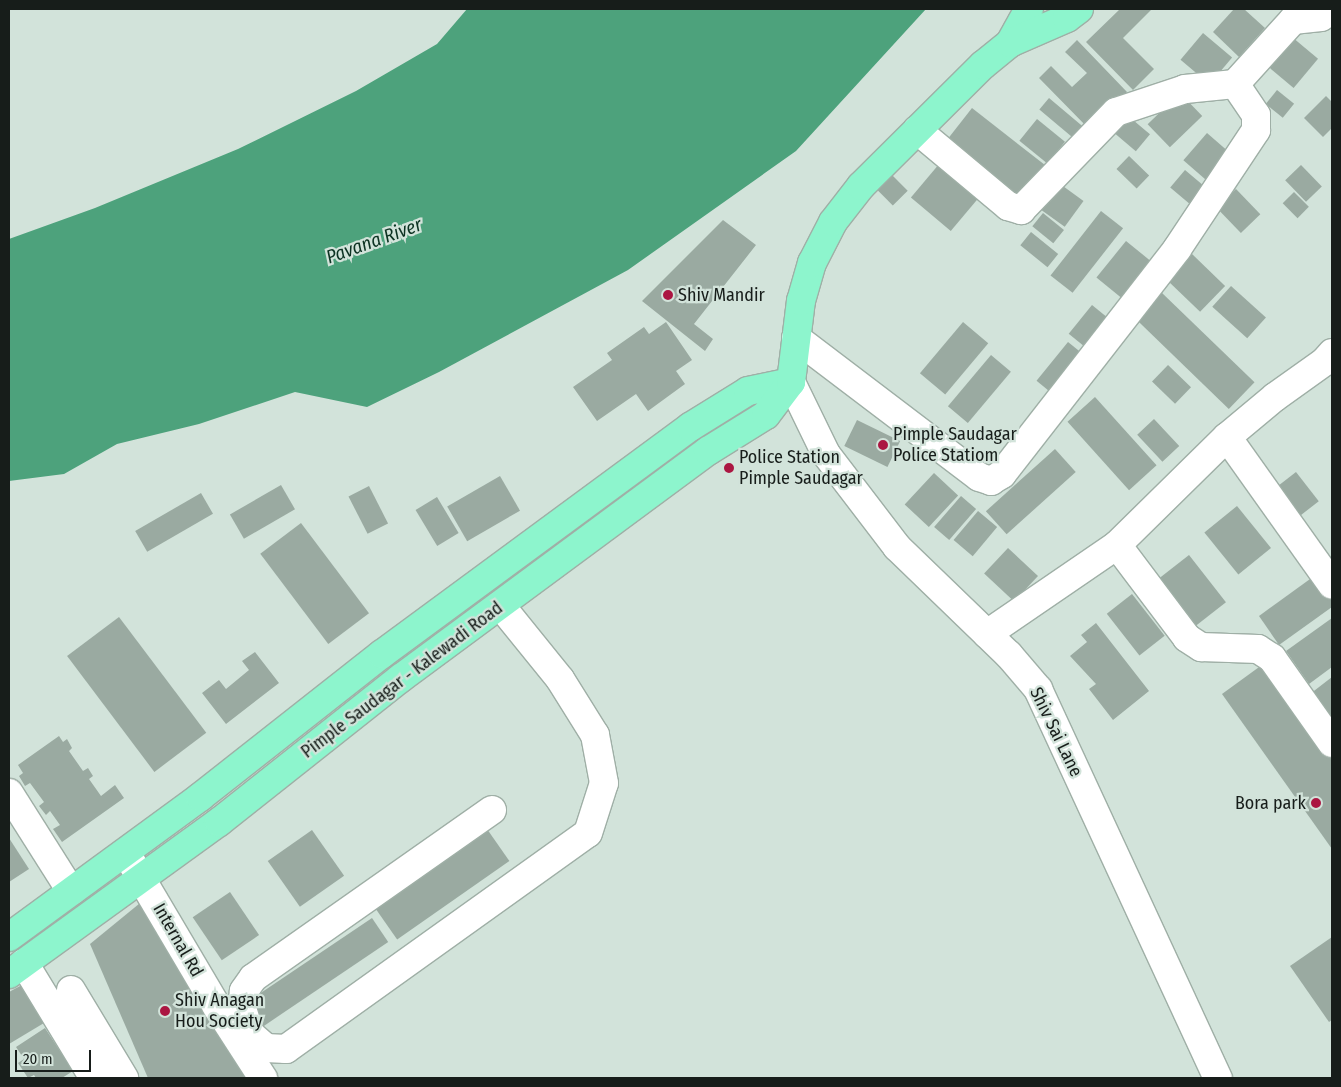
<!DOCTYPE html>
<html>
<head>
<meta charset="utf-8">
<style>
  body { margin:0 }
  #map { position:relative; width:1341px; height:1087px; overflow:hidden; background:#d2e3da; font-family:"Fira Sans Condensed",sans-serif }
  div>[style] { position:absolute }
  [style*='--x'] { left:calc(var(--x)*1px); top:calc(var(--y)*1px); width:calc(var(--w)*1px); rotate:calc(var(--a)*1deg) }
  .water>* { inset:0; background:#4da27c }
  .building>* { inset:0; background:#9aaaa1; transform-origin:0 0 }
  .roads { filter:drop-shadow(1px 0 #9fafa6) drop-shadow(-1px 0 #9fafa6) drop-shadow(0 1px #9fafa6) drop-shadow(0 -1px #9fafa6) }
  .minor>* { height:28px; margin:-14px; padding:0 14px; transform-origin:14px; border-radius:14px; background:#fff }
  .major>* { height:28px; margin:-14px; padding:0 14px; transform-origin:14px; border-radius:14px; background:#8df5cd }
  .dots>* { width:14px; height:14px; translate:-50% -50%; box-sizing:border-box; border:2px solid #d2e3da; border-radius:50% }
  span { translate:-50% -50%; white-space:nowrap; text-align:center; line-height:1.15; -webkit-text-stroke:4.5px #d2e3da; paint-order:stroke }
  .poi-label { font-size:18px; color:#171d1a }
  .left { translate:0 -50%; text-align:left }
  .right { translate:-100% -50%; text-align:right }
  .street-label { font-size:18px; color:#171d1a }
  .water-label { font-size:19px; color:#0d3323; font-style:italic }
  .frame { position:absolute; inset:0; border:10px solid #171d1a; pointer-events:none }
  .scale { position:absolute; left:15px; top:1050px; width:76px; height:22px; box-sizing:border-box; border:2px solid #171d1a; border-top:0; padding-left:6px; font-size:15px; line-height:18px; white-space:nowrap; color:#171d1a; -webkit-text-stroke:4px #d2e3da; paint-order:stroke }
</style>
</head>
<body>
<div id="map">
  <div class="water">
    <div style="clip-path:polygon(467px 9px,926px 9px,796px 151px,628px 270px,439px 372px,367px 407px,295px 392px,199px 424px,117px 444px,64px 474px,9px 481px,9px 239px,95px 208px,238px 149px,356px 91px,437px 44px)"></div>
  </div>
  <div class="building">
    <div style="clip-path:polygon(1120px 9px,1152px 9px,1123px 38px,1154px 69px,1133px 90px,1086px 42px)"></div>
    <div style="clip-path:polygon(1234px 9px,1244px 9px,1265px 28px,1239px 57px,1213px 32px)"></div>
    <div style="left:1203px;top:33px;width:38px;height:35px;rotate:40deg"></div>
    <div style="left:1292px;top:37px;width:34px;height:38px;rotate:40deg"></div>
    <div style="clip-path:polygon(1077px 40px,1127px 92px,1089px 129px,1039px 78px,1051px 66px,1072px 87px,1087px 73px,1065px 52px)"></div>
    <div style="left:1277px;top:90px;width:22px;height:18px;rotate:39deg"></div>
    <div style="left:1180px;top:93px;width:32px;height:45px;rotate:46deg"></div>
    <div style="clip-path:polygon(1326px 96px,1332px 102px,1332px 128px,1323px 137px,1304px 118px)"></div>
    <div style="left:1049px;top:98px;width:45px;height:15px;rotate:40deg"></div>
    <div style="left:972px;top:108px;width:93px;height:48px;rotate:38deg"></div>
    <div style="left:1127px;top:115px;width:30px;height:22px;rotate:40deg"></div>
    <div style="left:1037px;top:119px;width:36px;height:28px;rotate:39deg"></div>
    <div style="left:1207px;top:133px;width:32px;height:36px;rotate:41deg"></div>
    <div style="left:1129px;top:156px;width:28px;height:18px;rotate:44deg"></div>
    <div style="left:945px;top:157px;width:52px;height:53px;rotate:40deg"></div>
    <div style="left:1301px;top:165px;width:30px;height:22px;rotate:46deg"></div>
    <div style="left:1185px;top:170px;width:33px;height:23px;rotate:40deg"></div>
    <div style="left:890px;top:173px;width:25px;height:21px;rotate:45deg"></div>
    <div style="left:1056px;top:181px;width:34px;height:32px;rotate:36deg"></div>
    <div style="left:1236px;top:189px;width:35px;height:27px;rotate:46deg"></div>
    <div style="left:1294px;top:192px;width:21px;height:16px;rotate:45deg"></div>
    <div style="left:1101px;top:211px;width:28px;height:82px;rotate:38deg"></div>
    <div style="left:1043px;top:213px;width:27px;height:17px;rotate:39deg"></div>
    <div style="clip-path:polygon(723px 220px,756px 245px,694px 324px,713px 339px,705px 351px,642px 301px)"></div>
    <div style="left:1031px;top:232px;width:35px;height:17px;rotate:39deg"></div>
    <div style="left:1126px;top:241px;width:32px;height:47px;rotate:39deg"></div>
    <div style="left:1192px;top:254px;width:46px;height:36px;rotate:44deg"></div>
    <div style="left:1231px;top:286px;width:47px;height:28px;rotate:42deg"></div>
    <div style="left:1161px;top:292px;width:130px;height:37px;rotate:44deg"></div>
    <div style="left:1092px;top:305px;width:19px;height:37px;rotate:39deg"></div>
    <div style="clip-path:polygon(666px 322px,692px 360px,676px 371px,685px 384px,648px 411px,636px 394px,597px 421px,573px 387px,612px 360px,607px 353px,644px 327px,649px 334px)"></div>
    <div style="left:963px;top:322px;width:33px;height:67px;rotate:40deg"></div>
    <div style="left:1068px;top:342px;width:22px;height:50px;rotate:39deg"></div>
    <div style="left:991px;top:355px;width:26px;height:67px;rotate:40deg"></div>
    <div style="left:1168px;top:365px;width:32px;height:23px;rotate:44deg"></div>
    <div style="left:1095px;top:397px;width:92px;height:37px;rotate:48deg"></div>
    <div style="left:1154px;top:419px;width:37px;height:23px;rotate:47deg"></div>
    <div style="left:857px;top:420px;width:48px;height:29px;rotate:26deg"></div>
    <div style="left:1055px;top:449px;width:31px;height:93px;rotate:48deg"></div>
    <div style="left:1296px;top:472px;width:37px;height:29px;rotate:52deg"></div>
    <div style="left:934px;top:473px;width:33px;height:43px;rotate:43deg"></div>
    <div style="left:500px;top:476px;width:40px;height:61px;rotate:60deg"></div>
    <div style="left:281px;top:485px;width:28px;height:59px;rotate:60deg"></div>
    <div style="left:369px;top:486px;width:42px;height:23px;rotate:63deg"></div>
    <div style="left:201px;top:493px;width:24px;height:76px;rotate:60deg"></div>
    <div style="left:961px;top:496px;width:20px;height:41px;rotate:41deg"></div>
    <div style="left:437px;top:497px;width:42px;height:25px;rotate:59deg"></div>
    <div style="left:1237px;top:506px;width:54px;height:42px;rotate:51deg"></div>
    <div style="left:978px;top:511px;width:25px;height:38px;rotate:40deg"></div>
    <div style="left:301px;top:523px;width:113px;height:51px;rotate:53deg"></div>
    <div style="left:1008px;top:548px;width:41px;height:35px;rotate:43deg"></div>
    <div style="left:1189px;top:555px;width:60px;height:41px;rotate:52deg"></div>
    <div style="clip-path:polygon(1317px 574px,1332px 596px,1332px 607px,1279px 645px,1259px 616px)"></div>
    <div style="left:1132px;top:594px;width:53px;height:32px;rotate:52deg"></div>
    <div style="left:119px;top:617px;width:145px;height:65px;rotate:53deg"></div>
    <div style="clip-path:polygon(1332px 618px,1332px 667px,1309px 684px,1286px 651px)"></div>
    <div style="clip-path:polygon(1096px 623px,1149px 691px,1113px 720px,1089px 689px,1096px 684px,1070px 656px,1087px 642px,1081px 635px)"></div>
    <div style="clip-path:polygon(255px 652px,279px 683px,226px 724px,202px 693px,219px 680px,226px 689px,249px 670px,242px 661px)"></div>
    <div style="clip-path:polygon(1266px 662px,1332px 756px,1332px 849px,1222px 694px)"></div>
    <div style="clip-path:polygon(1332px 677px,1332px 722px,1310px 694px)"></div>
    <div style="clip-path:polygon(59px 736px,63px 742px,67px 739px,72px 748px,69px 751px,83px 771px,88px 768px,93px 776px,89px 779px,101px 796px,115px 785px,124px 798px,62px 842px,53px 829px,60px 825px,50px 811px,46px 815px,39px 806px,44px 802px,30px 783px,25px 786px,19px 776px,23px 773px,18px 765px)"></div>
    <div style="left:487px;top:829px;width:39px;height:137px;rotate:55deg"></div>
    <div style="left:312px;top:830px;width:56px;height:54px;rotate:55deg"></div>
    <div style="clip-path:polygon(9px 838px,29px 869px,9px 882px)"></div>
    <div style="left:230px;top:892px;width:52px;height:45px;rotate:56deg"></div>
    <div style="clip-path:polygon(145px 899px,250px 1078px,148px 1078px,90px 944px)"></div>
    <div style="left:372px;top:918px;width:29px;height:154px;rotate:56deg"></div>
    <div style="clip-path:polygon(1332px 937px,1332px 1020px,1329px 1022px,1290px 966px)"></div>
    <div style="clip-path:polygon(22px 985px,44px 1023px,9px 1044px,9px 992px)"></div>
    <div style="clip-path:polygon(45px 1028px,73px 1071px,62px 1078px,36px 1078px,34px 1075px,28px 1078px,18px 1063px,24px 1059px,16px 1047px)"></div>
  </div>
  <div class="roads">
    <div class="minor">
      <div style="--x:917;--y:130;--w:119;--a:39.9"></div>
      <div style="--x:1008;--y:206;--w:14;--a:17"></div>
      <div style="--x:1021;--y:210;--w:136;--a:-45.9"></div>
      <div style="--x:1116;--y:112;--w:73;--a:-18.4"></div>
      <div style="--x:1185;--y:89;--w:50;--a:-5.7"></div>
      <div style="--x:796;--y:338;--w:230;--a:37.2"></div>
      <div style="--x:979;--y:477;--w:13;--a:18"></div>
      <div style="--x:991;--y:481;--w:13;--a:-32"></div>
      <div style="--x:1002;--y:474;--w:285;--a:-52.1"></div>
      <div style="--x:1177;--y:249;--w:143;--a:-56.4"></div>
      <div style="--x:1256;--y:130;--w:15;--a:-90"></div>
      <div style="--x:1256;--y:115;--w:37;--a:-124"></div>
      <div style="--x:1235;--y:84;--w:86;--a:-47.8"></div>
      <div style="--x:1293;--y:20;--w:28;--a:-6"></div>
      <div style="--x:1321;--y:17;--w:13;--a:-32"></div>
      <div style="--x:791;--y:382;--w:80;--a:64.1"></div>
      <div style="--x:826;--y:454;--w:117;--a:52.6"></div>
      <div style="--x:897;--y:547;--w:156;--a:44"></div>
      <div style="--x:1009;--y:655;--w:45;--a:49.5"></div>
      <div style="--x:1038;--y:689;--w:429;--a:65.2"></div>
      <div style="--x:1227;--y:437;--w:181;--a:54.6"></div>
      <div style="--x:1117;--y:545;--w:116;--a:53"></div>
      <div style="--x:1187;--y:638;--w:17;--a:33"></div>
      <div style="--x:1201;--y:647;--w:57;--a:2"></div>
      <div style="--x:1258;--y:649;--w:17;--a:33"></div>
      <div style="--x:1272;--y:658;--w:104;--a:54.8"></div>
      <div style="--x:987;--y:634;--w:158;--a:-34.4"></div>
      <div style="--x:1117;--y:545;--w:154;--a:-44.5"></div>
      <div style="--x:1227;--y:437;--w:62;--a:-39.8"></div>
      <div style="--x:1275;--y:397;--w:60;--a:-35.5"></div>
      <div style="--x:1324;--y:362;--w:12;--a:-48"></div>
      <div style="--x:9;--y:793;--w:116;--a:57.7"></div>
      <div style="--x:492;--y:810;--w:292;--a:144.9"></div>
      <div style="--x:253;--y:978;--w:16;--a:125"></div>
      <div style="--x:244;--y:991;--w:17;--a:97"></div>
      <div style="--x:242;--y:1008;--w:27;--a:73"></div>
      <div style="--x:250;--y:1034;--w:21;--a:41"></div>
      <div style="--x:266;--y:1048;--w:20;--a:3"></div>
      <div style="--x:286;--y:1049;--w:371;--a:-35.6"></div>
      <div style="--x:588;--y:833;--w:52;--a:-72.3"></div>
      <div style="--x:604;--y:783;--w:49;--a:-100.6"></div>
      <div style="--x:595;--y:735;--w:66;--a:-122"></div>
      <div style="--x:560;--y:679;--w:95;--a:-129"></div>
      <div style="--x:126;--y:853;--w:179;--a:59.4"></div>
      <div style="--x:217;--y:1007;--w:85;--a:57.1"></div>
      <div style="--x:24;--y:963;--w:135;--a:58.7"></div>
      <div style="--x:71;--y:990;--w:103;--a:58.9"></div>
    </div>
    <div class="major">
      <div style="--x:1010;--y:43;--w:39;--a:-61"></div>
      <div style="--x:9;--y:937;--w:237;--a:-36.2"></div>
      <div style="--x:200;--y:797;--w:231;--a:-38.2"></div>
      <div style="--x:382;--y:654;--w:383;--a:-36.4"></div>
      <div style="--x:690;--y:427;--w:68;--a:-31.8"></div>
      <div style="--x:748;--y:391;--w:44;--a:-11.8"></div>
      <div style="--x:9;--y:974;--w:259;--a:-35.9"></div>
      <div style="--x:219;--y:822;--w:232;--a:-38.4"></div>
      <div style="--x:401;--y:678;--w:382;--a:-36.5"></div>
      <div style="--x:708;--y:451;--w:68;--a:-31.8"></div>
      <div style="--x:766;--y:415;--w:41;--a:-52.9"></div>
      <div style="--x:791;--y:382;--w:82;--a:-83"></div>
      <div style="--x:801;--y:301;--w:40;--a:-74"></div>
      <div style="--x:812;--y:263;--w:46;--a:-62.9"></div>
      <div style="--x:833;--y:222;--w:46;--a:-52.1"></div>
      <div style="--x:861;--y:186;--w:172;--a:-44.8"></div>
      <div style="--x:983;--y:65;--w:35;--a:-39"></div>
      <div style="--x:1010;--y:43;--w:62;--a:-23.7"></div>
      <div style="--x:1067;--y:18;--w:15;--a:-37"></div>
    </div>
  </div>
  <div class="dots">
    <div style="left:668px;top:295px;background:#ab1642"></div>
    <div style="left:883px;top:445px;background:#ab1642"></div>
    <div style="left:729px;top:468px;background:#ab1642"></div>
    <div style="left:1316px;top:803px;background:#ab1642"></div>
    <div style="left:165px;top:1011px;background:#ab1642"></div>
  </div>
  <div class="poi-label">
    <span class="left" style="left:678px;top:295px">Shiv Mandir</span>
    <span class="left" style="left:893px;top:445px">Pimple Saudagar<br>Police Statiom</span>
    <span class="left" style="left:739px;top:468px">Police Station<br>Pimple Saudagar</span>
    <span class="right" style="left:1306px;top:803px">Bora park</span>
    <span class="left" style="left:175px;top:1011px">Shiv Anagan<br>Hou Society</span>
  </div>
  <div class="street-label">
    <span style="left:402px;top:680px;rotate:-37deg">Pimple Saudagar - Kalewadi Road</span>
    <span style="left:1056px;top:732px;rotate:64deg">Shiv Sai Lane</span>
    <span style="left:178px;top:940px;rotate:60deg">Internal Rd</span>
  </div>
  <div class="water-label">
    <span style="left:374px;top:241px;rotate:-20deg">Pavana River</span>
  </div>
  <div class="frame"></div>
  <div class="scale">20 m</div>
</div>
</body>
</html>
